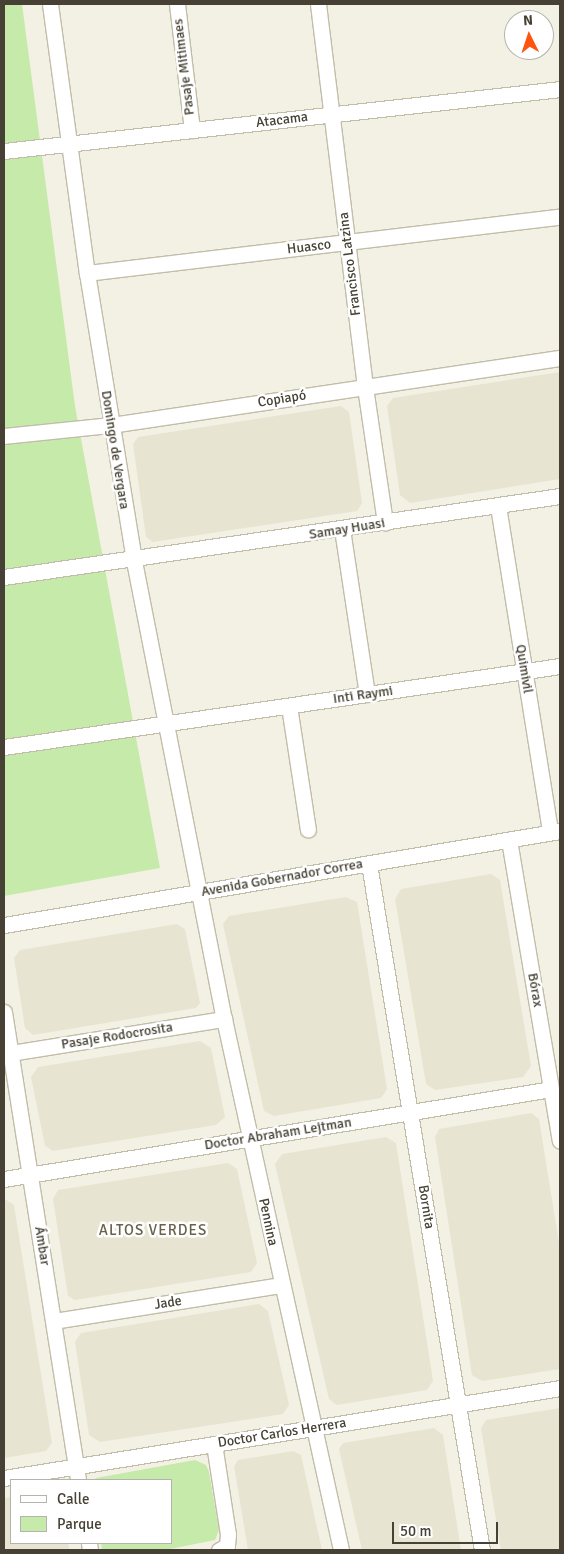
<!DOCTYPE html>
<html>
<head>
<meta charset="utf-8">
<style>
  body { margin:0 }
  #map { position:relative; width:564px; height:1554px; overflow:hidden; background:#f3f1e4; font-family:Signika,sans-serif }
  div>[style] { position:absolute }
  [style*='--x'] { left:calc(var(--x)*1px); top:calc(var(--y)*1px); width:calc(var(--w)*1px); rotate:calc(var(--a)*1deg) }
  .residential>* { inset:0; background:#e8e4d2 }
  .green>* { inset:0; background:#c5eaaa }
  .roads { filter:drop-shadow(1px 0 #c2bda9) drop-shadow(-1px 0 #c2bda9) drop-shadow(0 1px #c2bda9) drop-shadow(0 -1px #c2bda9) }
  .street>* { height:15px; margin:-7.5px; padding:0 7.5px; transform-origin:7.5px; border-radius:7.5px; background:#fff }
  span { translate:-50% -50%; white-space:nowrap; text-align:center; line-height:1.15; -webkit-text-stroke:5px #fff; paint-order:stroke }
  .street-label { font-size:14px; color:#464134 }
  .neighbourhood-label { font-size:15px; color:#69614a; letter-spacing:1px }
  .frame { position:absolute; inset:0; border:5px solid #464134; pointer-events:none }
  .legend { position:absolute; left:10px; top:1479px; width:162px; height:65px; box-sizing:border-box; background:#fff; border:1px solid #b5b3ae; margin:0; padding:6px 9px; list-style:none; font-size:15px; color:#464134 }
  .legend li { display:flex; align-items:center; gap:10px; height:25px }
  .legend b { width:25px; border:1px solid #b5b3ae }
  .north { position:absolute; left:504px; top:10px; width:50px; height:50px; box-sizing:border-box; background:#fff; border:1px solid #b5b3ae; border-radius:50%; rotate:356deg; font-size:14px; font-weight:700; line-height:20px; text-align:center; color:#464134 }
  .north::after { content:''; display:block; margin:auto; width:18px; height:22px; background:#ff530f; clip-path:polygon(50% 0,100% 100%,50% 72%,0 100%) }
  .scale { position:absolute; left:392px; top:1522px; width:106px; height:22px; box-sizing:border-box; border:2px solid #464134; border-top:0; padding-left:6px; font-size:15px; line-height:18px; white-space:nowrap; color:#464134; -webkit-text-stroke:4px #fff; paint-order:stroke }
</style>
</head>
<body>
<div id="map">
  <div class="residential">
    <div style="clip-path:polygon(560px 372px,560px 479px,410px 503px,400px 495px,387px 406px,393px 398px)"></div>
    <div style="clip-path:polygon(341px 406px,349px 412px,362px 503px,357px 511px,153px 542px,146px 537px,133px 444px,138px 437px)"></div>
    <div style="clip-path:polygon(491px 874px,500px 880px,531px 1066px,523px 1077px,435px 1090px,426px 1084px,395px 899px,401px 889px)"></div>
    <div style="clip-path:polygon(346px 897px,357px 902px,387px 1089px,381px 1098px,274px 1116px,264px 1111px,223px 924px,229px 916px)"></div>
    <div style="clip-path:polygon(177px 924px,185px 929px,200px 1003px,196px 1008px,33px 1035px,25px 1028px,14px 958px,20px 950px)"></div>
    <div style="clip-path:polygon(200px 1041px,211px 1048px,225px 1117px,216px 1125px,53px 1151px,45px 1146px,31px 1077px,38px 1067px)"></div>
    <div style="clip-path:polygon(531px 1113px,539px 1119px,560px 1249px,560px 1369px,482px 1381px,472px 1375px,435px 1137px,439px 1129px)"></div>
    <div style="clip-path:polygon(386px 1137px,396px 1143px,433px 1381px,427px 1390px,337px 1405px,329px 1399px,275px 1164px,282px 1154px)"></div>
    <div style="clip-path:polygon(228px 1163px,237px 1169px,257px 1263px,251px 1272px,75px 1300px,68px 1296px,53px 1199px,58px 1190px)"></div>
    <div style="clip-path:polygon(5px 1199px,14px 1205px,52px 1443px,46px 1451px,4px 1458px)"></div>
    <div style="clip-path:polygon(259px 1304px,268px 1311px,289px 1405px,283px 1414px,100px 1442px,89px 1435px,75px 1342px,81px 1333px)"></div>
    <div style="clip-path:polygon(560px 1408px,560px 1550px,501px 1550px,481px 1428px,486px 1420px)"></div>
    <div style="clip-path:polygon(434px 1428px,443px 1435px,461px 1550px,362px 1550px,339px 1449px,343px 1443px)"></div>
    <div style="clip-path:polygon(293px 1451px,301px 1455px,322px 1550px,248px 1550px,234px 1466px,238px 1460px)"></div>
    <div style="clip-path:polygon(11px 1497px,11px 1543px,68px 1543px,70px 1550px,4px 1550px,4px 1498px)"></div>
  </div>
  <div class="green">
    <div style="clip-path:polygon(4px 4px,22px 4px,75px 406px,160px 868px,4px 896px)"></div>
    <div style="clip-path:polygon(195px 1460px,206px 1465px,209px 1472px,219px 1530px,215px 1540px,165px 1550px,102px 1550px,101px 1543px,171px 1543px,171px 1480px,95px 1480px,96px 1478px)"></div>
  </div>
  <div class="roads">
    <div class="street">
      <div style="--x:50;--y:4;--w:272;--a:82.2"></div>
      <div style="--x:87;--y:273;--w:292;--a:80.7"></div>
      <div style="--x:134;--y:561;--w:467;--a:78.9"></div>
      <div style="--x:224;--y:1019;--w:544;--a:77.57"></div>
      <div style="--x:177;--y:4;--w:127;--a:83.2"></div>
      <div style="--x:318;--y:4;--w:386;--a:83"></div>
      <div style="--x:365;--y:387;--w:137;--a:81.6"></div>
      <div style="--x:4;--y:151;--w:559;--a:-6.36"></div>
      <div style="--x:87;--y:273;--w:476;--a:-6.8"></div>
      <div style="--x:4;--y:436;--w:108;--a:-5.9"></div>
      <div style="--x:111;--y:425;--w:454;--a:-8.5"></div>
      <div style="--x:498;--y:506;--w:330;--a:80.9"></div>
      <div style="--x:342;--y:529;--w:167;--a:81.4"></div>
      <div style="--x:4;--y:577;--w:562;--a:-8.29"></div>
      <div style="--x:289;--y:706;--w:125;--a:81.3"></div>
      <div style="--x:4;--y:747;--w:562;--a:-8.29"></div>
      <div style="--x:509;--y:840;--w:305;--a:80.4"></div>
      <div style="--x:369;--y:864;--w:695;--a:80.65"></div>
      <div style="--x:4;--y:925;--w:564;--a:-9.6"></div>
      <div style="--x:4;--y:1012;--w:474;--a:81"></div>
      <div style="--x:11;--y:1053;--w:216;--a:-9.1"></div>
      <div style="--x:4;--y:1179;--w:554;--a:-9.34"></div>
      <div style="--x:54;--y:1321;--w:231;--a:-9"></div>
      <div style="--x:214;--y:1444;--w:91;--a:81.2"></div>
      <div style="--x:228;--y:1534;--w:12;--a:95"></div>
      <div style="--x:227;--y:1546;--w:9;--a:153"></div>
      <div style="--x:4;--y:1478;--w:563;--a:-9.19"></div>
      <div style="--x:89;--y:1543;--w:7;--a:82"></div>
    </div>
  </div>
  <div class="street-label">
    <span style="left:184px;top:67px;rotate:-97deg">Pasaje Mitimaes</span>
    <span style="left:282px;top:120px;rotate:-7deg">Atacama</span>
    <span style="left:309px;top:247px;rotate:-7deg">Huasco</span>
    <span style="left:350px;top:264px;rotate:-97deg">Francisco Latzina</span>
    <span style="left:282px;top:399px;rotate:-9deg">Copiapó</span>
    <span style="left:115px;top:450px;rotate:81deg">Domingo de Vergara</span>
    <span style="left:347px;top:529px;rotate:-9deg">Samay Huasi</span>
    <span style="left:524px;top:669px;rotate:81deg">Quimivil</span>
    <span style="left:363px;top:695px;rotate:-8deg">Inti Raymi</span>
    <span style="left:282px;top:878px;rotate:-10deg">Avenida Gobernador Correa</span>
    <span style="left:535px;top:990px;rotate:80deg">Bórax</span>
    <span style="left:117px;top:1036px;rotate:-9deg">Pasaje Rodocrosita</span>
    <span style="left:278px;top:1134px;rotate:-9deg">Doctor Abraham Lejtman</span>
    <span style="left:426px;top:1207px;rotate:81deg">Bornita</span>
    <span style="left:268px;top:1222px;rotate:78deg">Pennina</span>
    <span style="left:42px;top:1246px;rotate:81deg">Ámbar</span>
    <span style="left:168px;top:1303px;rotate:-9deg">Jade</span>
    <span style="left:282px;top:1433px;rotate:-9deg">Doctor Carlos Herrera</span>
  </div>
  <div class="neighbourhood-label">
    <span style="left:153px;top:1231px">ALTOS VERDES</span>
  </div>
  <div class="frame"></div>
  <ul class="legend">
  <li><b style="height:6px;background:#fff"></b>Calle</li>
  <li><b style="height:14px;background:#c5eaaa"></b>Parque</li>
  </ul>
  <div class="north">N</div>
  <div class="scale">50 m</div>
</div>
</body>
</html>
